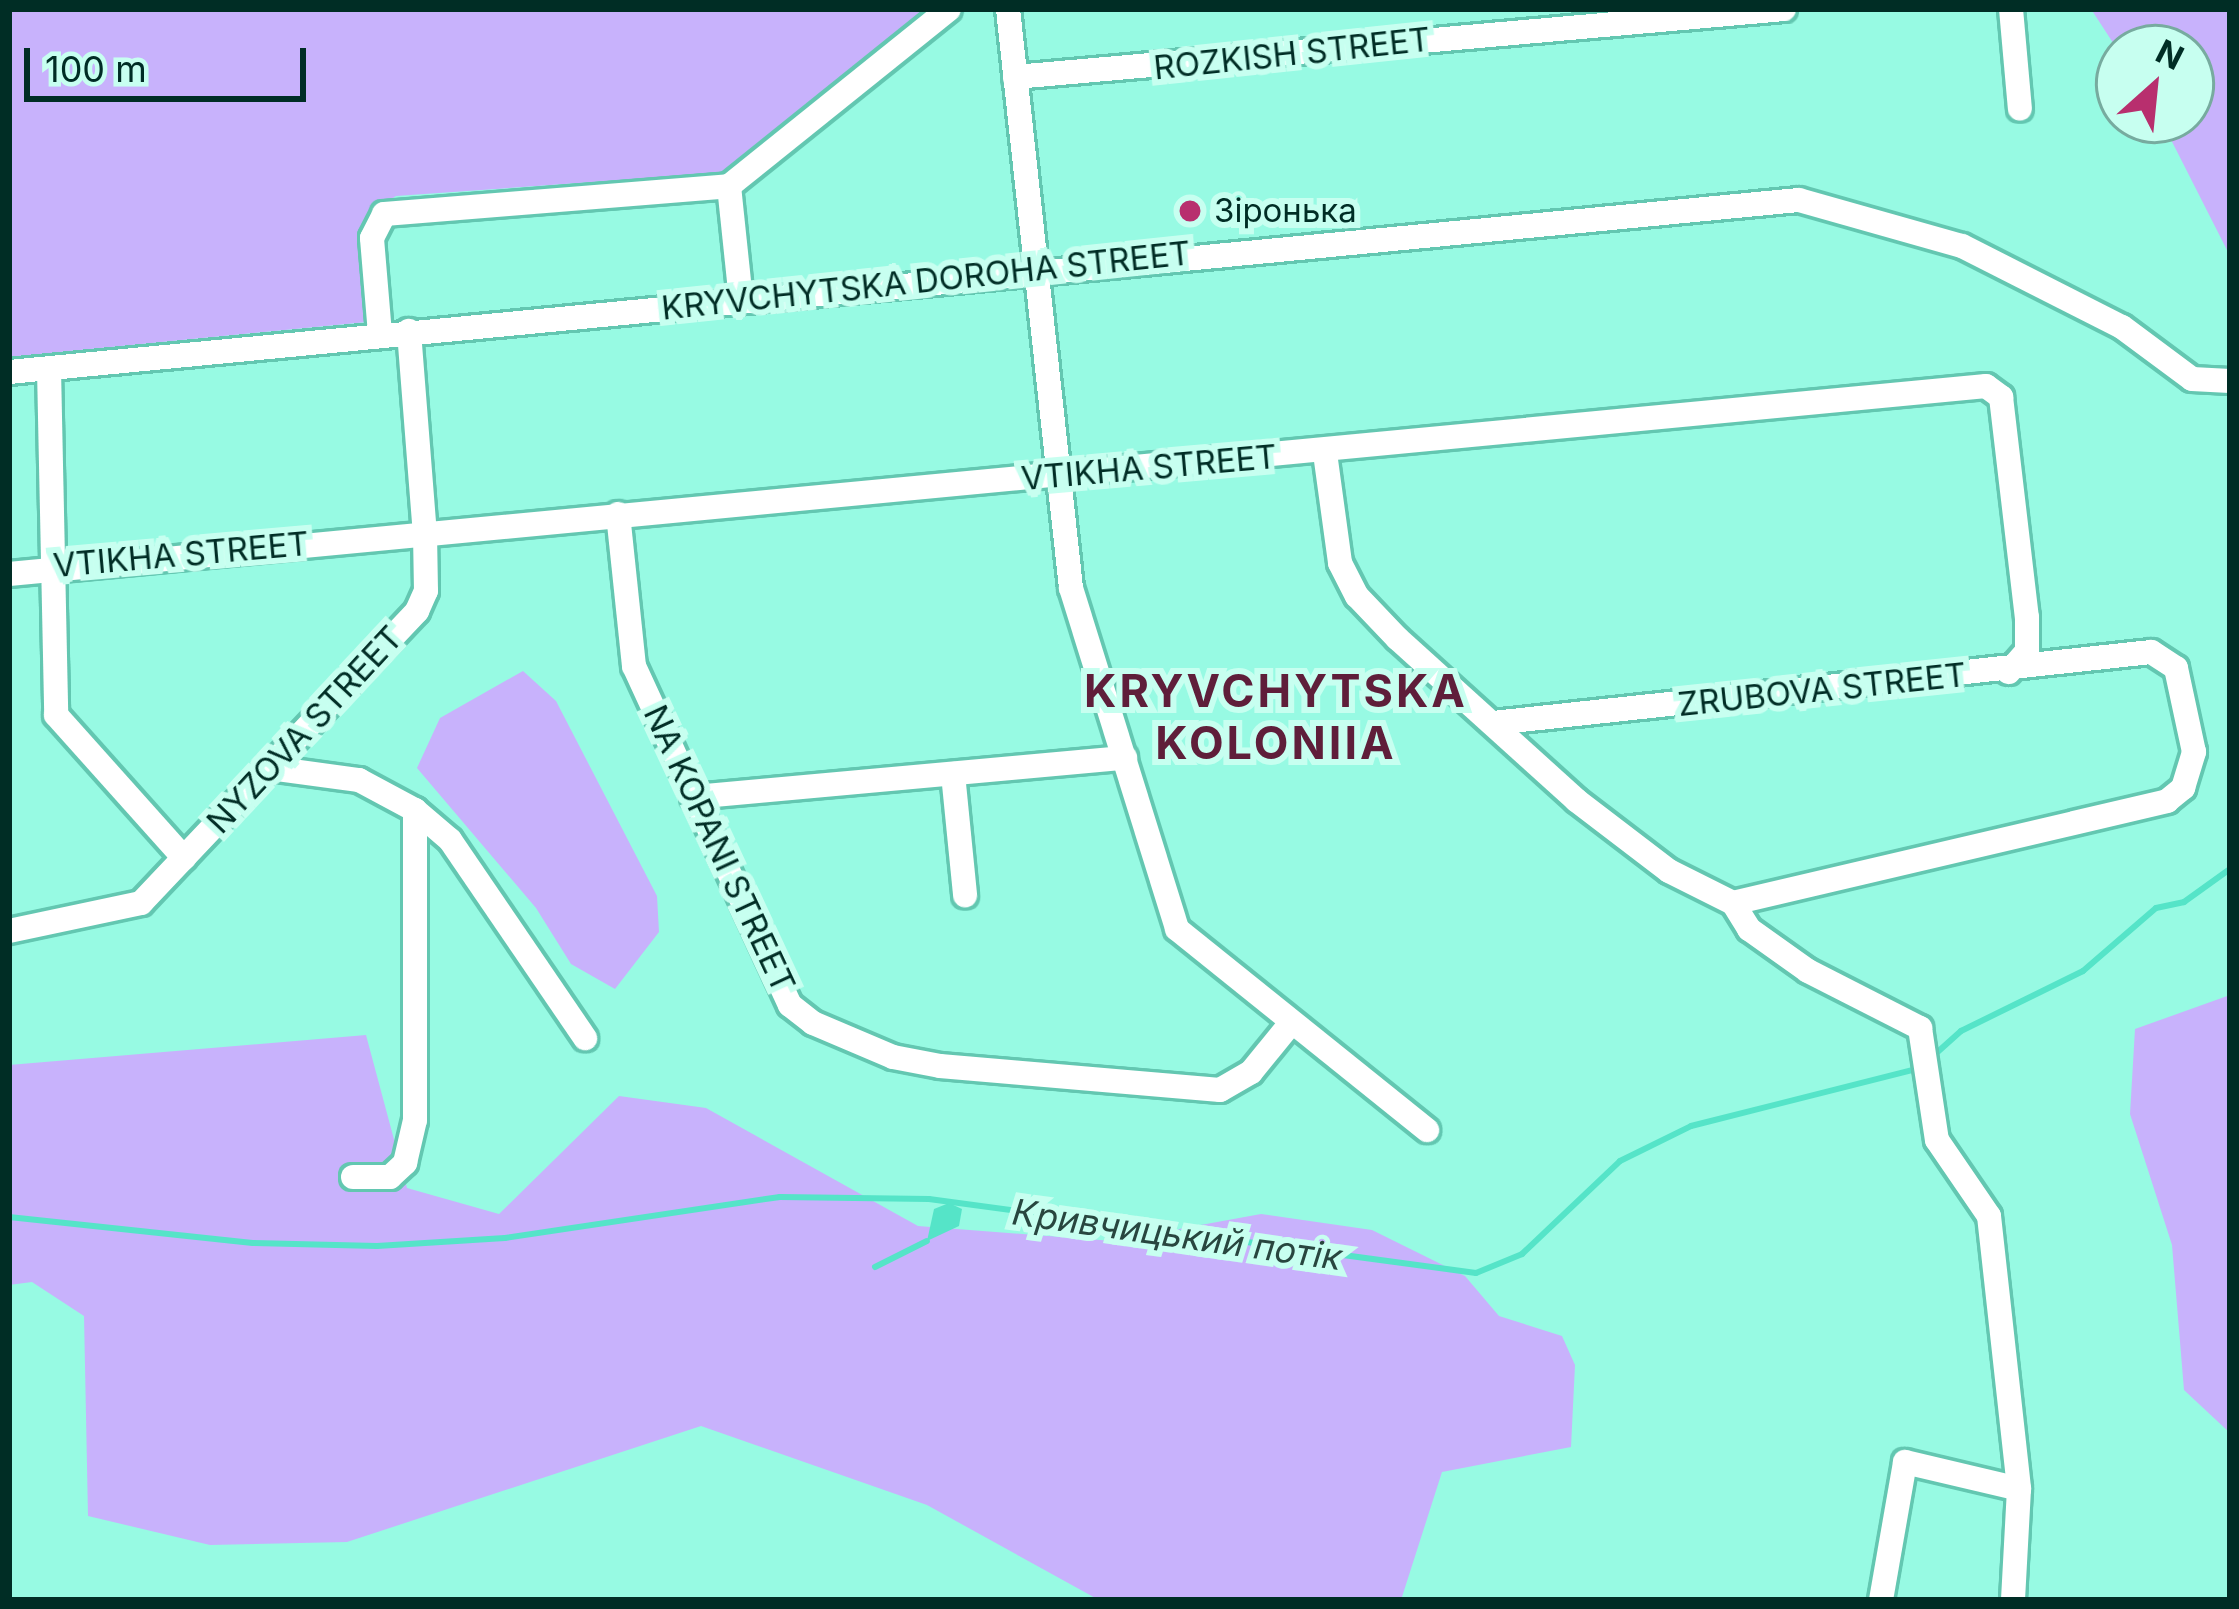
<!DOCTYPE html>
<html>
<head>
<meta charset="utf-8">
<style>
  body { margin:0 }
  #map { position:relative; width:2239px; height:1609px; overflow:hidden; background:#97fae3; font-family:Inter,sans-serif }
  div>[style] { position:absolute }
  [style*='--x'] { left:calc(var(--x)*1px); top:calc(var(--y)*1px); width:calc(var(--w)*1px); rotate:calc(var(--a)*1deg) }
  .green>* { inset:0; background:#c8b2fc }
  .water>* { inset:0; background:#55e4c8 }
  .stream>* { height:6px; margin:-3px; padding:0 3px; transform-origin:3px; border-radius:3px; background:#55e4c8 }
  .roads { filter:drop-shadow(3px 0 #63c7b1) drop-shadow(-3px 0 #63c7b1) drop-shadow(0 3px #63c7b1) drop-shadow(0 -3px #63c7b1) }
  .minor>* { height:24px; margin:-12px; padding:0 12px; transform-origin:12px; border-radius:12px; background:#fff }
  .dots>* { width:33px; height:33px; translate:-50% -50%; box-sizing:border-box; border:6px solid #c7fff0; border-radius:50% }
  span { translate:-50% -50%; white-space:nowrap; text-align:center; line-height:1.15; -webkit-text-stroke:12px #c7fff0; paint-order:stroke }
  .street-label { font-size:33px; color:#002d25 }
  .poi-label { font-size:33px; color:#002d25 }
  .left { translate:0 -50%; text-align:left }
  .water-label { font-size:36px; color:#28463f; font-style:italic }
  .district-label { font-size:45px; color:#5f1e3a; font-weight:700; letter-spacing:3px }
  .frame { position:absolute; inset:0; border:12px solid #002d25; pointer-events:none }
  .north { position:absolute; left:2095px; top:24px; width:120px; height:120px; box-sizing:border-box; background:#c7fff0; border:3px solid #77ab9f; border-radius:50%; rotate:27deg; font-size:33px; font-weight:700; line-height:48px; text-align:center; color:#002d25 }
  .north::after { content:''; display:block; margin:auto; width:42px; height:54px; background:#b82f6e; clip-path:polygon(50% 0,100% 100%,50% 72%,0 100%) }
  .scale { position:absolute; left:24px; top:48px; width:282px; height:54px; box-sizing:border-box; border:6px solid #002d25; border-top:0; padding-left:15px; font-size:36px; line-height:42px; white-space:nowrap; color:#002d25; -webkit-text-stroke:9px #c7fff0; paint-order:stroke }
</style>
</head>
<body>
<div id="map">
  <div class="green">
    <div style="clip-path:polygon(9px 9px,930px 9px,720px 173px,396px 196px,369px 213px,367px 322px,9px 357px)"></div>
    <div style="clip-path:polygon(2091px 9px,2230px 9px,2230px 256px,2161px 120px,2191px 120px,2191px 48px,2119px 52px)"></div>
    <div style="clip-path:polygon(523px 671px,556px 701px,657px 896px,659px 932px,615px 989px,571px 964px,536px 908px,417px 768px,440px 718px)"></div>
    <div style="clip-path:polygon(2230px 995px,2230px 1433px,2184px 1390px,2172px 1245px,2130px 1114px,2135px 1029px)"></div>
    <div style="clip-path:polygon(366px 1035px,407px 1188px,499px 1214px,619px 1096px,706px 1108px,918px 1226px,1113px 1241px,1261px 1214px,1372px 1230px,1465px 1276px,1499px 1316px,1562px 1336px,1575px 1365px,1571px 1447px,1442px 1472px,1401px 1600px,1099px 1600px,927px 1505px,701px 1426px,347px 1542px,210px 1545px,88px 1516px,84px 1316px,32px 1282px,9px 1285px,9px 1065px)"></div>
  </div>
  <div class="water">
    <div style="clip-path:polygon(949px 1203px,962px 1209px,959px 1226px,927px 1241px,934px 1209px)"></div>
  </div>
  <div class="stream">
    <div style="--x:1932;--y:1057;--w:39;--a:-42"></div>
    <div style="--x:1961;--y:1031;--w:136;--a:-26.2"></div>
    <div style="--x:2083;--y:971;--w:96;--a:-40.8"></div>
    <div style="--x:2156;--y:908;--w:29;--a:-12"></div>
    <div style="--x:2184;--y:902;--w:57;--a:-35.7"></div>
    <div style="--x:9;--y:1217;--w:245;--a:6.1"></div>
    <div style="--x:253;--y:1243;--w:124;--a:1.4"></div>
    <div style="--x:377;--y:1246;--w:128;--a:-3.6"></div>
    <div style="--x:505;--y:1238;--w:278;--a:-8.5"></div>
    <div style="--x:780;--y:1197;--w:149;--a:0.8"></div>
    <div style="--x:929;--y:1199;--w:552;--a:7.7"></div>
    <div style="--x:1476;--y:1273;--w:50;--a:-22.4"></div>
    <div style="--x:1522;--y:1254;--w:135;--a:-43.5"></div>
    <div style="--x:1620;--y:1161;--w:79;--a:-26.2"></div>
    <div style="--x:1691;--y:1126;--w:233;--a:-14.2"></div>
    <div style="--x:875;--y:1267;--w:58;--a:-26.6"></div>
  </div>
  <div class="roads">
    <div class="minor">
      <div style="--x:1008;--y:9;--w:582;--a:83.79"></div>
      <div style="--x:1071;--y:588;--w:357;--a:72.7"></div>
      <div style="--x:1177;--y:929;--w:321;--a:38.8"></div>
      <div style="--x:2011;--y:9;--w:100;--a:84.9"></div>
      <div style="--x:1015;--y:77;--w:772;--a:-5.05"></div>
      <div style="--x:729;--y:186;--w:115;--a:84"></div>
      <div style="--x:380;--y:334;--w:96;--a:-94.8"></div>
      <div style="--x:372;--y:238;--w:27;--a:-63"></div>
      <div style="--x:384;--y:214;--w:346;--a:-4.6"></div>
      <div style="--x:729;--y:186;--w:282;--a:-38.8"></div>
      <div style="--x:49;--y:369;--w:346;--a:88.8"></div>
      <div style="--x:56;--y:715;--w:192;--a:48.2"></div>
      <div style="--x:9;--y:372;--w:1798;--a:-5.49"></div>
      <div style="--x:1799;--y:200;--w:169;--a:15.8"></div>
      <div style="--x:1962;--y:246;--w:179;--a:26.9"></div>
      <div style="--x:2122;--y:327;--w:87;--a:36.6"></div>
      <div style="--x:2192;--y:379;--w:38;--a:3"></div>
      <div style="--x:1325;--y:453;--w:111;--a:82.2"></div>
      <div style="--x:1340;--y:563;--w:37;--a:63"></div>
      <div style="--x:1357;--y:596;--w:59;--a:46.4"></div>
      <div style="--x:1398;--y:639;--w:240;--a:42.1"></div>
      <div style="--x:1576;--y:800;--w:117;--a:37.4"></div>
      <div style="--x:1669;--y:871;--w:72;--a:26.6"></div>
      <div style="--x:1733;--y:903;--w:446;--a:-13.2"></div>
      <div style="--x:2167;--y:801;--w:21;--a:-39"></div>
      <div style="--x:2183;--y:788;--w:38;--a:-73"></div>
      <div style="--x:2194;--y:752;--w:86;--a:-102.1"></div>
      <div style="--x:2176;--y:668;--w:30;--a:-147"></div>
      <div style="--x:2151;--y:652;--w:662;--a:173.84"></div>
      <div style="--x:618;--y:514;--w:153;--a:84"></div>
      <div style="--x:634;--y:666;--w:373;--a:65.3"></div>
      <div style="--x:790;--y:1005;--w:29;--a:38"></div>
      <div style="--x:813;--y:1023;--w:87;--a:23"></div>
      <div style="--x:893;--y:1057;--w:48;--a:10.8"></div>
      <div style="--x:940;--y:1066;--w:281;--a:4.9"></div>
      <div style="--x:1220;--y:1090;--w:36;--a:-30"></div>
      <div style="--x:1251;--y:1072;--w:63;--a:-50.8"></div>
      <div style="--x:9;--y:574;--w:1986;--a:-5.43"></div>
      <div style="--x:1986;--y:386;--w:19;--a:36"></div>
      <div style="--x:2001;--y:397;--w:222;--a:83.3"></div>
      <div style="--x:2027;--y:617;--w:34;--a:90"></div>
      <div style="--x:2027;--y:651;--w:28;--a:131"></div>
      <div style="--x:270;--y:768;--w:90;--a:7.7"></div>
      <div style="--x:359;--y:780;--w:64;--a:28.2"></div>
      <div style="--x:415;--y:810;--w:46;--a:40.6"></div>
      <div style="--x:450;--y:840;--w:240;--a:55.7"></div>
      <div style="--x:953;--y:774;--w:122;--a:84.3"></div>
      <div style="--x:693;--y:797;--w:434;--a:-5.2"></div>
      <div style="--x:1733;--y:903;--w:31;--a:58"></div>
      <div style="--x:1749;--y:929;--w:72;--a:35.4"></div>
      <div style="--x:1808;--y:971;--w:126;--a:27"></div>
      <div style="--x:1920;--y:1028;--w:113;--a:81.4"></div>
      <div style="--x:1937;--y:1140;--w:92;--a:55.6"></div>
      <div style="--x:1989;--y:1216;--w:275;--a:83.7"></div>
      <div style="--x:2019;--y:1489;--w:111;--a:93.1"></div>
      <div style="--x:9;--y:931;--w:135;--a:-12"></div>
      <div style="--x:141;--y:903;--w:402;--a:-46.6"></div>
      <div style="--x:417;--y:611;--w:22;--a:-66"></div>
      <div style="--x:426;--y:591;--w:56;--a:-91"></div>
      <div style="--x:425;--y:535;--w:205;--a:-94.5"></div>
      <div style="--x:353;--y:1177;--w:37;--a:0"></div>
      <div style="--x:390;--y:1177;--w:21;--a:-43"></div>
      <div style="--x:405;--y:1163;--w:44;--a:-76.9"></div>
      <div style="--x:415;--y:1120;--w:310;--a:-90"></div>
      <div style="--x:1881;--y:1600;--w:140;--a:-80.1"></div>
      <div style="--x:1905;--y:1462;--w:117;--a:13.3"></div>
    </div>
  </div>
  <div class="dots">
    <div style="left:1190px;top:211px;background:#b82f6e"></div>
  </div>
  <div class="street-label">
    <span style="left:1292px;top:54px;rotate:-6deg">ROZKISH STREET</span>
    <span style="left:926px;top:281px;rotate:-6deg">KRYVCHYTSKA DOROHA STREET</span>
    <span style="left:1149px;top:468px;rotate:-5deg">VTIKHA STREET</span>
    <span style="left:181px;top:555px;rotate:-5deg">VTIKHA STREET</span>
    <span style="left:1822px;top:690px;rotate:-6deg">ZRUBOVA STREET</span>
    <span style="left:305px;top:730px;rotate:-47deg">NYZOVA STREET</span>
    <span style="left:719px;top:849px;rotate:65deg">NA KOPANI STREET</span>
  </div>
  <div class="poi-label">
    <span class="left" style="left:1214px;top:211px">Зіронька</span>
  </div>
  <div class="water-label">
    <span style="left:1177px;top:1235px;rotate:8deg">Кривчицький потік</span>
  </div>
  <div class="district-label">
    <span style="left:1276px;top:717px">KRYVCHYTSKA<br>KOLONIIA</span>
  </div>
  <div class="frame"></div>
  <div class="north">N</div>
  <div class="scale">100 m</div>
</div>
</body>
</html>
